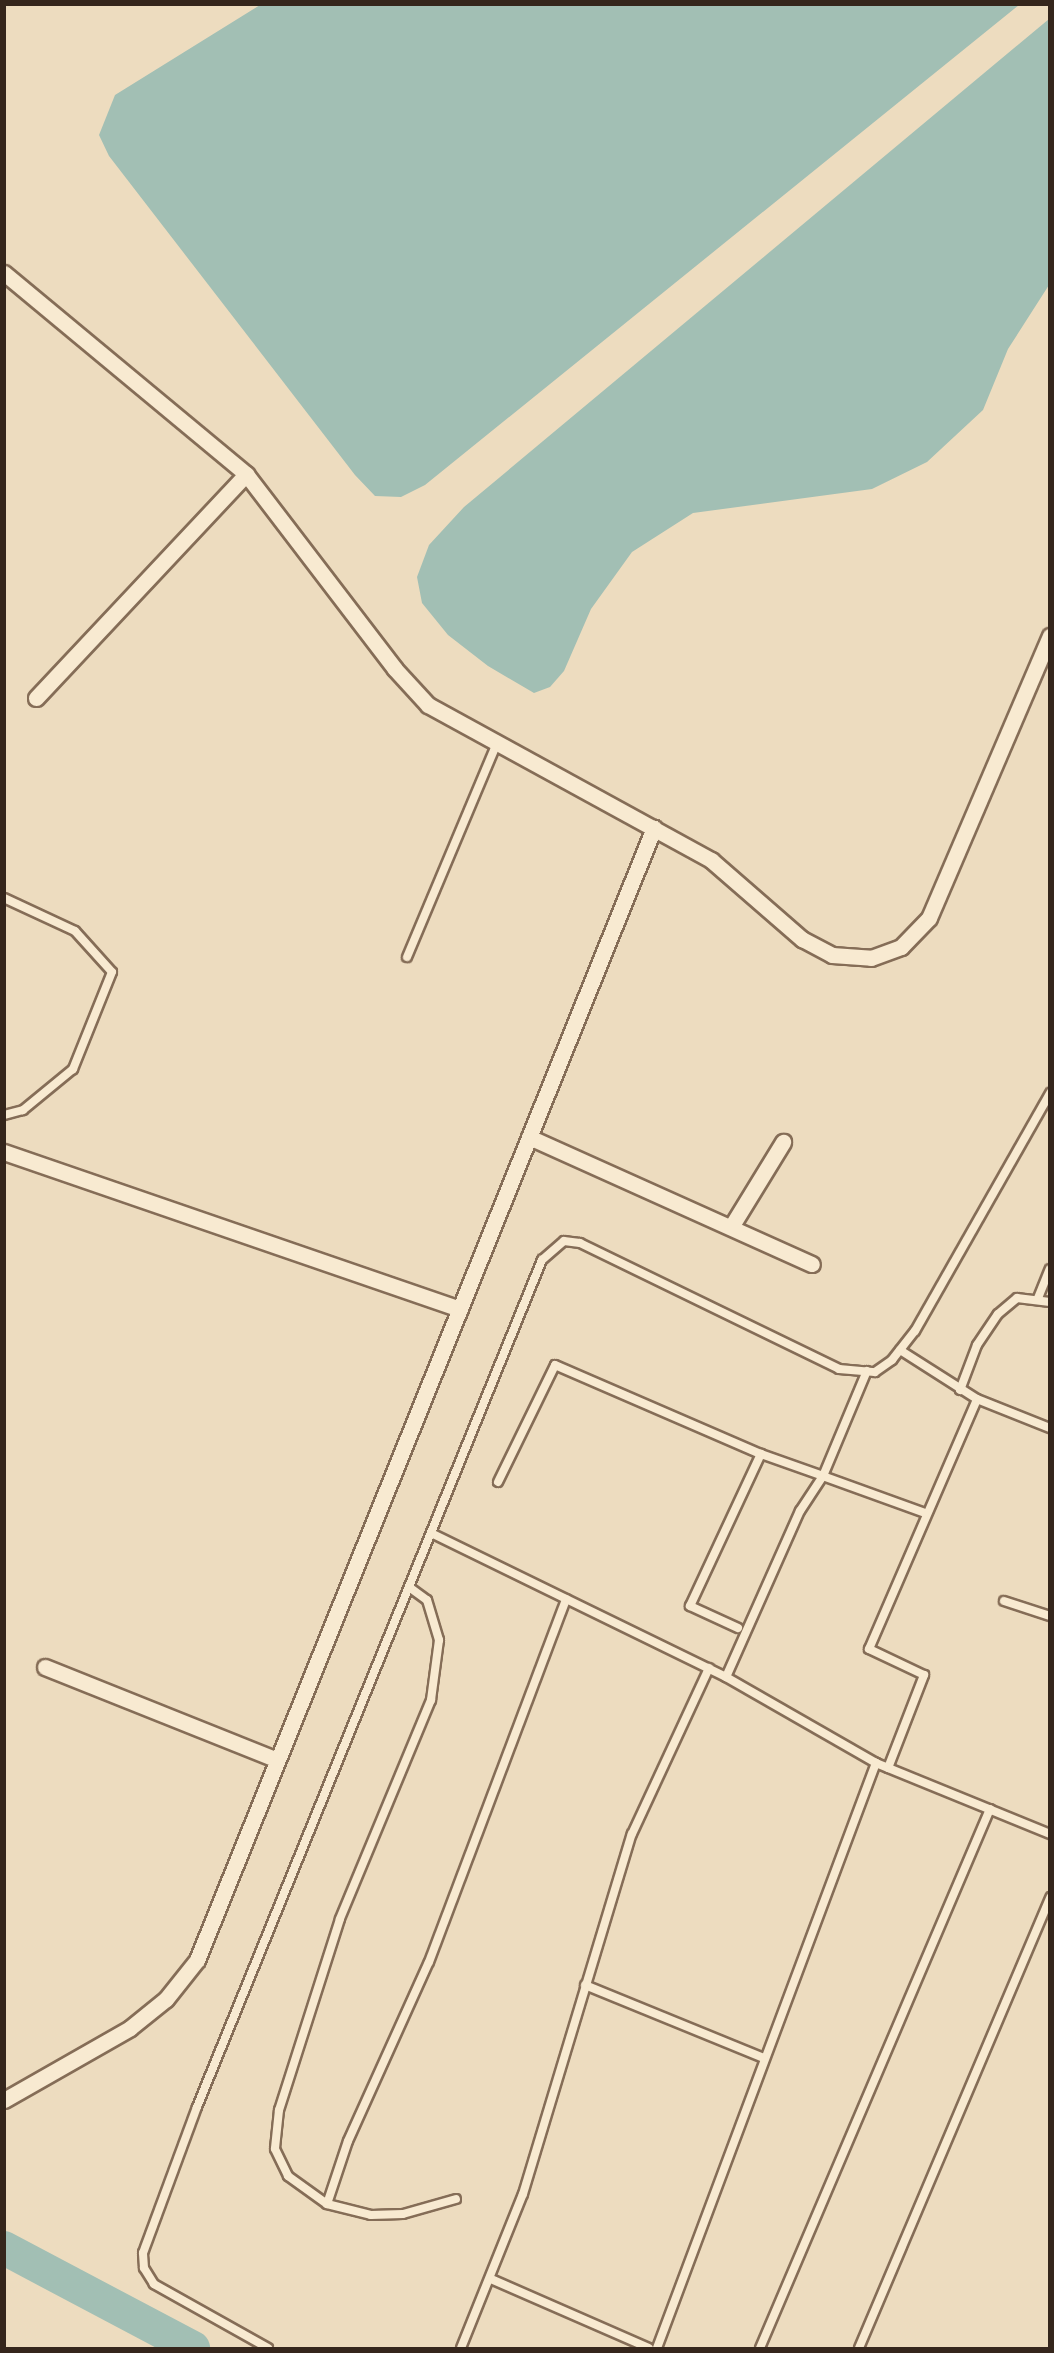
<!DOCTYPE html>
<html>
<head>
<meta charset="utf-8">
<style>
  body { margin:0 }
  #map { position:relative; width:1054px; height:2353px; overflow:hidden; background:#eddcbf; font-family:Spectral,serif }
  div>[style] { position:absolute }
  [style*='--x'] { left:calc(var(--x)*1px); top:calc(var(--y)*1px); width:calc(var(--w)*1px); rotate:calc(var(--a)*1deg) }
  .water>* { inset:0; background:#a2bfb4 }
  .river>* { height:34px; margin:-17px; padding:0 17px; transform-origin:17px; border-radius:17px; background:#a2bfb4 }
  .roads { filter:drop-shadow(2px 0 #856d57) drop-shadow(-2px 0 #856d57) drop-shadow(0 2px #856d57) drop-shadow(0 -2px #856d57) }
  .service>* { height:8px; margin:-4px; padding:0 4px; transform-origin:4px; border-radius:4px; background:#f8ead1 }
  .minor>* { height:15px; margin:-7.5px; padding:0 7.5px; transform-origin:7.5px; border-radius:7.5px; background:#f8ead1 }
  span { translate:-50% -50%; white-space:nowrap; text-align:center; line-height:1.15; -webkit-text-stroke:6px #f5e7ce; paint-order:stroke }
  .frame { position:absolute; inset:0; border:6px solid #35261c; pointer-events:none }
</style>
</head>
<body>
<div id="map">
  <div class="water">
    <div style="clip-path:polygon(260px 5px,260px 4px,1019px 5px,425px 485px,401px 497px,375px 496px,355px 475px,109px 156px,99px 135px,115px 95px)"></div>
    <div style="clip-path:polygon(1049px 19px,1049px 285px,1008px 349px,983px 410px,927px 462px,872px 489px,693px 513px,632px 552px,591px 609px,564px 671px,550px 687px,534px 693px,488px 666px,448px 635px,422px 603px,417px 577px,429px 545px,464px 507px)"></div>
  </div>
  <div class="river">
    <div style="--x:4;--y:2248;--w:214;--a:27.9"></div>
  </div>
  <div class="roads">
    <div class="service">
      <div style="--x:4;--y:898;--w:78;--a:24.9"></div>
      <div style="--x:75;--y:931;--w:55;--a:47.9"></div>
      <div style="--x:112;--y:972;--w:105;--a:111.9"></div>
      <div style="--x:73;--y:1069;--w:65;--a:140.6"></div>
      <div style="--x:23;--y:1110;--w:20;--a:165"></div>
      <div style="--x:407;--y:957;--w:232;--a:-67.2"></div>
      <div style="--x:1038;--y:1298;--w:31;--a:-68"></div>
      <div style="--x:900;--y:1350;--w:91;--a:32.5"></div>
      <div style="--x:977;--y:1399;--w:79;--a:21.7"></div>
      <div style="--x:960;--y:1390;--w:48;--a:-69.3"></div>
      <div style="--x:977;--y:1345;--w:37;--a:-56"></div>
      <div style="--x:998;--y:1314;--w:25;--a:-40"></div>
      <div style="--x:1017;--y:1298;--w:33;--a:7"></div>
      <div style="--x:498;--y:1482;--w:130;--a:-64"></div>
      <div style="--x:555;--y:1365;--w:224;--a:23.4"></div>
      <div style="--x:761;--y:1454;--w:66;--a:19.5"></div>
      <div style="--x:823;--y:1476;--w:114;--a:-67.3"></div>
      <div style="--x:431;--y:1533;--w:328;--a:26"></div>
      <div style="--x:726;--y:1677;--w:173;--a:29.8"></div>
      <div style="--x:876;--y:1763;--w:188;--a:22.2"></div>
      <div style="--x:409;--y:1587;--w:22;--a:36"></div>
      <div style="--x:427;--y:1600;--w:42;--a:73.3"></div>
      <div style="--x:439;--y:1640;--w:61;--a:97.6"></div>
      <div style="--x:431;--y:1700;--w:237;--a:112.6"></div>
      <div style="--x:340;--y:1919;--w:201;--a:107.7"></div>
      <div style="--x:279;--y:2110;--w:39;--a:96"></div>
      <div style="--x:275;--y:2149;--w:30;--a:64"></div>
      <div style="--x:288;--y:2176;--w:48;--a:35.7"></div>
      <div style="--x:327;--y:2204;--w:45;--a:14"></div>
      <div style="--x:371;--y:2215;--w:32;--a:-2"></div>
      <div style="--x:403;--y:2214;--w:55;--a:-15.8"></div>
      <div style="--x:1004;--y:1601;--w:48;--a:18.1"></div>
      <div style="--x:738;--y:1628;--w:53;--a:-155.4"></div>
      <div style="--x:690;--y:1606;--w:168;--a:-65"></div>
      <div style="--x:726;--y:1677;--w:182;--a:-66"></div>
      <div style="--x:800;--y:1511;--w:42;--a:-56.7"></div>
      <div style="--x:823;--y:1476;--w:109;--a:19.9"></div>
      <div style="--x:888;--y:1768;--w:100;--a:-68.8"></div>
      <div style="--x:924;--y:1675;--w:61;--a:-154.7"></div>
      <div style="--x:869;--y:1649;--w:272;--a:-66.6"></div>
      <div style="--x:585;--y:1985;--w:193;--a:22.2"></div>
      <div style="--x:327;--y:2204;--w:66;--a:-71.6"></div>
      <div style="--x:348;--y:2141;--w:196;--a:-65.7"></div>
      <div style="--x:429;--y:1962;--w:388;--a:-69.3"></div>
      <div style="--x:491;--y:2279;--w:172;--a:23.6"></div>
      <div style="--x:268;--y:2348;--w:131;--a:-150.7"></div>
      <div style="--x:154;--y:2284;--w:19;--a:-122"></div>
      <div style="--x:144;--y:2268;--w:15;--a:-94"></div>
      <div style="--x:143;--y:2253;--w:156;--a:-69.7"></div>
      <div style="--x:197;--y:2107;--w:915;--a:-67.84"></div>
      <div style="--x:542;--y:1260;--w:29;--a:-41"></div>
      <div style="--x:564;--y:1241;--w:16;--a:7"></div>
      <div style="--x:580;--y:1243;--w:288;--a:25.9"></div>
      <div style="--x:839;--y:1369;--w:36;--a:5"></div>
      <div style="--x:875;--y:1372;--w:21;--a:-35"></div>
      <div style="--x:892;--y:1360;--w:37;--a:-52"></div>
      <div style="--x:915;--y:1331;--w:274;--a:-60.4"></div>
      <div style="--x:461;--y:2348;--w:166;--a:-68.1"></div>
      <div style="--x:523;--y:2194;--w:376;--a:-73.2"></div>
      <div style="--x:632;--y:1834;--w:183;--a:-65.1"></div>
      <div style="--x:657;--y:2348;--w:625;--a:-69.48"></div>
      <div style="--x:760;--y:2348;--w:586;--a:-66.89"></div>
      <div style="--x:859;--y:2348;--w:490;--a:-67"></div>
    </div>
    <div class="minor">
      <div style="--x:4;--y:273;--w:315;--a:39.7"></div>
      <div style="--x:246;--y:474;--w:245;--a:52.6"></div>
      <div style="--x:395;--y:669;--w:49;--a:47.5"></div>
      <div style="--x:428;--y:705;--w:323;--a:28.7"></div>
      <div style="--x:711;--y:860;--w:121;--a:41"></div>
      <div style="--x:802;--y:939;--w:34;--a:28"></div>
      <div style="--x:832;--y:955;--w:39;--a:4"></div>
      <div style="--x:871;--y:958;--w:32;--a:-20"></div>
      <div style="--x:901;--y:947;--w:40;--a:-46"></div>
      <div style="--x:929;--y:918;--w:307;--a:-66.8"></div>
      <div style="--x:36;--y:698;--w:307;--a:-46.8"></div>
      <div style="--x:529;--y:1137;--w:310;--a:24.2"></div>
      <div style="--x:4;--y:1152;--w:482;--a:19"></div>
      <div style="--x:731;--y:1227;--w:100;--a:-58.5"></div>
      <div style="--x:45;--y:1667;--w:250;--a:21.8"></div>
      <div style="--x:4;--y:2100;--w:145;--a:-29.7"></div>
      <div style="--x:130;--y:2028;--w:46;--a:-38.9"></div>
      <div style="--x:166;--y:1999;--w:50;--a:-51.5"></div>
      <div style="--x:197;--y:1960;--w:1221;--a:-68.02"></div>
    </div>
  </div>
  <div class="frame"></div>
</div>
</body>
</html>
